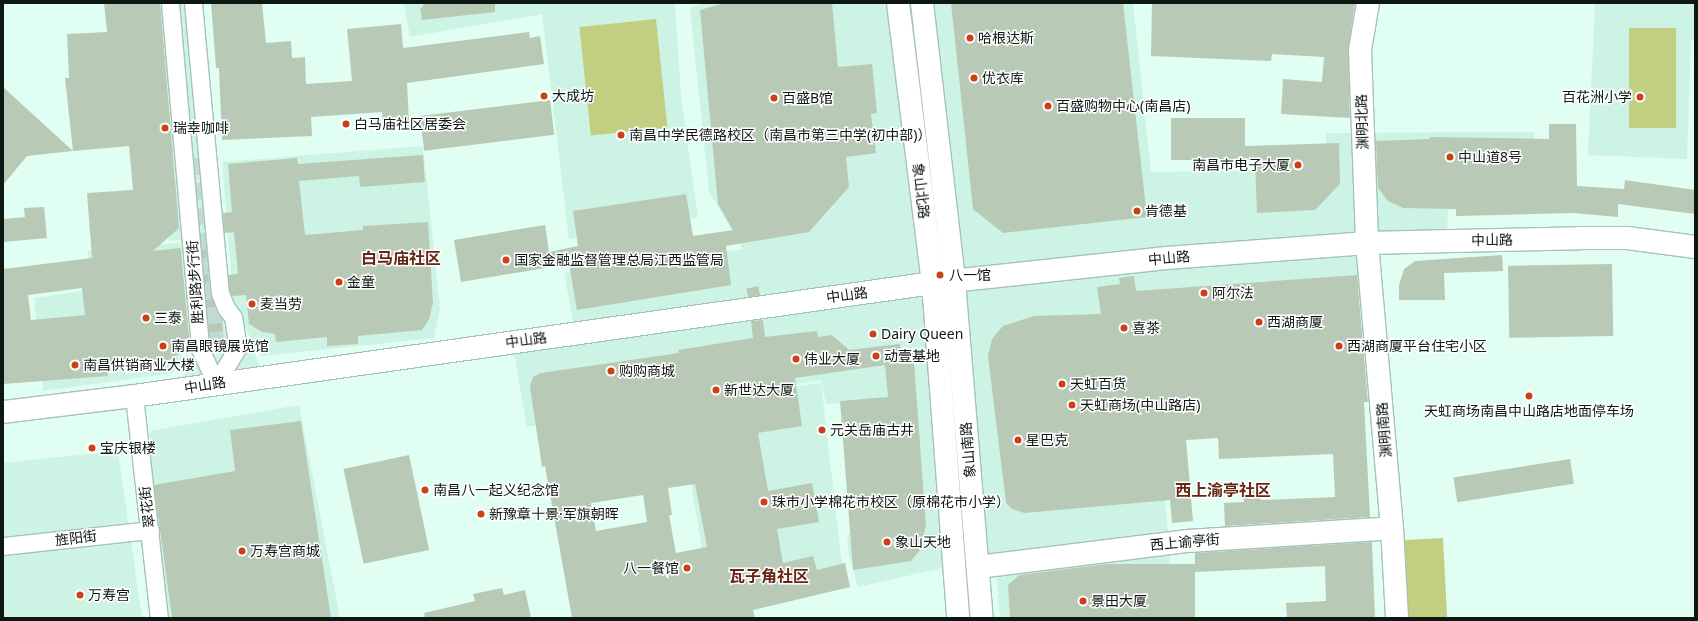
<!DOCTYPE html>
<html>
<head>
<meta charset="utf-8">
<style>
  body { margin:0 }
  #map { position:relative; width:1698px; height:621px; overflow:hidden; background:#e0fef2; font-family:"Noto Sans","Noto Sans SC",sans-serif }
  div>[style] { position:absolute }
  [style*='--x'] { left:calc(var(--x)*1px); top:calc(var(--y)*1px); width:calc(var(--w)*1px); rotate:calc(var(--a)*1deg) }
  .built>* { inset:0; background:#ccf3e4 }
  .green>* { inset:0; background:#c2cf81; transform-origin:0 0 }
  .building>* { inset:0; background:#b8cab6; transform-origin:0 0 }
  .street-tunnel>* { height:17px; margin-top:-8.5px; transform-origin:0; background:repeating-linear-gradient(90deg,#c0dbd1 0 17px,transparent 0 25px) }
  .roads { filter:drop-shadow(1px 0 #a6c2b8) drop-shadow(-1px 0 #a6c2b8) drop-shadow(0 1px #a6c2b8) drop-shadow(0 -1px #a6c2b8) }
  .street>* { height:17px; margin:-8.5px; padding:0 8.5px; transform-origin:8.5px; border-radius:8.5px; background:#fff }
  .secondary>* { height:22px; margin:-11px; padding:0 11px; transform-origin:11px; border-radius:11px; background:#fff }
  .primary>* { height:22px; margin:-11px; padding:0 11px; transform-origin:11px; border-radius:11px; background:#fff }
  .dots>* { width:11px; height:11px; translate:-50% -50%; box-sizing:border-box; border:2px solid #fff; border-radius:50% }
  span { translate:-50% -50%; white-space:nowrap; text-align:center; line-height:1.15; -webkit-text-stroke:3px #fff; paint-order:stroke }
  .poi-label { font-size:14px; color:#0d1713 }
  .left { translate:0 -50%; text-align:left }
  .right { translate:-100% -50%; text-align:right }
  .street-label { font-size:14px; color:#0d1713 }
  .quarter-label { font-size:16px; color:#672513; font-weight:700 }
  .frame { position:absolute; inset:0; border:4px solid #0d1713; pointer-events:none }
</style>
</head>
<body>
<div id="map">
  <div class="built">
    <div style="clip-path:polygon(152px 3px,200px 3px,232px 310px,261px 368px,174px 383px,193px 367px,197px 345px,190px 239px,169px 241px)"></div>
    <div style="clip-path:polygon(404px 3px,675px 3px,681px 97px,698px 217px,569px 239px,542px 14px,410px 37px)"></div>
    <div style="clip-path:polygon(705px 3px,1133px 3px,1151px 172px,1327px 169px,1326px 133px,1534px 132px,1535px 182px,1449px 183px,1447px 232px,1364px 232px,1369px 289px,1143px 301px,1170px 549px,1170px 618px,1000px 618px,995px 556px,858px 587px,849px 554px,847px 534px,893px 531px,882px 401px,826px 404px,821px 380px,527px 427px,511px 335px,574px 325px,564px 273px,743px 249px,709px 191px,690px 8px)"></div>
    <div style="clip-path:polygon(1595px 3px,1695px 3px,1695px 40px,1691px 40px,1687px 159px,1588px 155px)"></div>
    <div style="clip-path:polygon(423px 146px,440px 309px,434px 338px,261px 356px,234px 308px,222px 162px)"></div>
    <div style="clip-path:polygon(187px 242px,191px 335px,173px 373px,43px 391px,34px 298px,91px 290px,88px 251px)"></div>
    <div style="clip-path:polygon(821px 383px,841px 557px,850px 587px,767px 607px,706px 572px,685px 447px,747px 394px)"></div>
    <div style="clip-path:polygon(299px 405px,340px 618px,167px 618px,150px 469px,150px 431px)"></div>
    <div style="clip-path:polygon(118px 451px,142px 618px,3px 618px,3px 463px)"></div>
  </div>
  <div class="green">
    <div style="left:656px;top:19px;width:109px;height:77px;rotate:84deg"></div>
    <div style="left:1629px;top:28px;width:47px;height:100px"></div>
    <div style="left:1443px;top:538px;width:80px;height:42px;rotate:87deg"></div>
  </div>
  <div class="building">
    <div style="clip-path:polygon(evenodd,104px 3px,160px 3px,179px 228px,153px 251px,180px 248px,181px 251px,189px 338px,179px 354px,162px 364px,107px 368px,108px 376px,3px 384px,3px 269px,92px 258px,87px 193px,133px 190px,129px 146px,73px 151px,65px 78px,69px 78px,67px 34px,107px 32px,104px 3px,82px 288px,85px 315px,31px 320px,28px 295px,82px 288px)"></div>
    <div style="clip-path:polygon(211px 3px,262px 3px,266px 43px,291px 41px,292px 58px,305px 57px,306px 84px,352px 81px,347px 29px,401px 24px,403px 48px,529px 32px,530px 38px,540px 36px,544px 64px,407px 83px,409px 122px,383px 124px,382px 112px,311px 117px,312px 136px,222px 140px,219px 68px,216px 68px)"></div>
    <div style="clip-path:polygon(423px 3px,495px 3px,495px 12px,422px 20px,420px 8px,423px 7px)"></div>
    <div style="clip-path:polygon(725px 3px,832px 3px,838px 67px,872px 64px,877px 113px,871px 114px,876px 153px,846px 157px,849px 187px,809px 232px,726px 246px,731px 285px,577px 310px,569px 264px,461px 282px,454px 240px,545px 225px,549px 252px,578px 246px,573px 211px,686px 194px,693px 236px,733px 230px,718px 204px,700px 10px)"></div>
    <div style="clip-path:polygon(951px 3px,1123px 3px,1147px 217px,1003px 233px,973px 209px)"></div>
    <div style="clip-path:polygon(1152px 3px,1355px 3px,1348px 50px,1350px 118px,1281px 114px,1283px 79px,1322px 82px,1324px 57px,1272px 54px,1271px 61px,1151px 56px)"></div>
    <div style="clip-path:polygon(3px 87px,73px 151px,27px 156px,3px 185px)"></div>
    <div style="left:550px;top:100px;width:35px;height:131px;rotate:83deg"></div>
    <div style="clip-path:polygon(1171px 118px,1245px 118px,1245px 146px,1339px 143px,1340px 184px,1315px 210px,1257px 213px,1255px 160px,1171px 160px)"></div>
    <div style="clip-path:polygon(1549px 124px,1576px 124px,1577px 186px,1624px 189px,1625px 180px,1695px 190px,1695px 214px,1618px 204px,1618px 217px,1573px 213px,1456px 216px,1456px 209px,1403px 208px,1388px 201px,1378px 188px,1376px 141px,1430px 139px,1430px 137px,1549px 139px)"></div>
    <div style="clip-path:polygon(423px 155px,425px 182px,360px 187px,359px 176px,299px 181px,305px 235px,363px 230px,363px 226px,428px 222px,433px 303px,429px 319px,422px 330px,358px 336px,358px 344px,327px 346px,327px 337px,276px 342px,275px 334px,262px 332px,249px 324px,246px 295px,232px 296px,230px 291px,228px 275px,238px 274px,234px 232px,224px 233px,223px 213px,232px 212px,228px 164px,297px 158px,298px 164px)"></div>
    <div style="clip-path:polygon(44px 207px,47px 238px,3px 242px,3px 219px,25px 217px,24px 208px)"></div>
    <div style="clip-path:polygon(206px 248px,210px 294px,222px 319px,224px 344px,210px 345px,201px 249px)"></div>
    <div style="clip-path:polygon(1502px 255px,1503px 271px,1444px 273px,1445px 300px,1399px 300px,1399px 285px,1404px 269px,1415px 261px)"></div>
    <div style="left:1612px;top:264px;width:72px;height:104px;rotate:89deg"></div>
    <div style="clip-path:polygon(1357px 275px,1368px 402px,1364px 402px,1370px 517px,1225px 526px,1224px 503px,1244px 502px,1243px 491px,1261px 490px,1261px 500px,1335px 497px,1333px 454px,1219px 459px,1218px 438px,1186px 440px,1193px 521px,1172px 523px,1170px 500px,1024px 513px,1012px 509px,1006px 503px,988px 356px,992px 339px,1003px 326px,1034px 316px,1101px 314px,1097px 287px,1120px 284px,1119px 278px,1134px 276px,1136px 291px)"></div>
    <div style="left:758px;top:286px;width:9px;height:12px;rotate:77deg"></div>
    <div style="clip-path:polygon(evenodd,763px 320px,765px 337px,817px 331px,818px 337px,832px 335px,849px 350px,900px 344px,902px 364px,914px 363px,926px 525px,920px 550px,911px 561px,853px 570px,840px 401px,888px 397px,885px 365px,795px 378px,802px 426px,758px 433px,768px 491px,812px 483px,819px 522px,777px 529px,783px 563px,813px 556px,817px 570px,845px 563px,850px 587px,753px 610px,755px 618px,572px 618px,545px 466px,542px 467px,530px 387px,533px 377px,541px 373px,679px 353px,678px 350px,753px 338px,751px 321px,763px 320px,695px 484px,707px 547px,676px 553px,669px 515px,672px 515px,668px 488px,695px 484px,763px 320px,643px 495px,647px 522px,596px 531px,591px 503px,643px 495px)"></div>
    <div style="clip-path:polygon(301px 421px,331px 618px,172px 618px,154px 485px,235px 471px,230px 430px)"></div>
    <div style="left:409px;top:455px;width:97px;height:67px;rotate:78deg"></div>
    <div style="left:1570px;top:459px;width:25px;height:118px;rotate:81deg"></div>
    <div style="clip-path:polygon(1372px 542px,1375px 618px,1287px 618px,1286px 603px,1326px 601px,1325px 566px,1195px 572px,1195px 618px,1010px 618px,1008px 585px,1019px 575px,1107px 564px,1195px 564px,1195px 553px)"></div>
    <div style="clip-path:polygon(502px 588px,504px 595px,525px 590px,531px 618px,425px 618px,424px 613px,475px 601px,473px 594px)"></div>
  </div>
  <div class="street-tunnel">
    <div style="--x:191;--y:158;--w:182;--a:82.4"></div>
  </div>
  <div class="roads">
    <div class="street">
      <div style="--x:170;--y:3;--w:347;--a:85"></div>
      <div style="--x:200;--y:349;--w:38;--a:65"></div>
      <div style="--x:193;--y:3;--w:291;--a:84.7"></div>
      <div style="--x:220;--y:293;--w:16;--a:68"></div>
      <div style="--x:226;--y:308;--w:11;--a:52"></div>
      <div style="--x:233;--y:317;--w:30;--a:81"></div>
      <div style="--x:238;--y:347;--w:42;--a:121.4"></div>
      <div style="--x:134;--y:396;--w:223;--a:83.6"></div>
      <div style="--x:3;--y:546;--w:148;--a:-6.2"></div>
    </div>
    <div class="secondary">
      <div style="--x:1368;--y:3;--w:48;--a:99.7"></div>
      <div style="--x:1360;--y:50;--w:193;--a:87.9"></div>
      <div style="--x:1367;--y:243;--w:286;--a:85"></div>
      <div style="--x:1392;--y:528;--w:90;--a:86.8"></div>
      <div style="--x:3;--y:412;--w:132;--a:-7"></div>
      <div style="--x:134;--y:396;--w:807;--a:-8.05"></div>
      <div style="--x:933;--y:283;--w:235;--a:-6.1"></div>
      <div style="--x:1167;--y:258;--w:201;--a:-4.3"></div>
      <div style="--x:1367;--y:243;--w:213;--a:-1.3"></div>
      <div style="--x:1580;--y:238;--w:47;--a:0"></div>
      <div style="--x:1627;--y:238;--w:69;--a:7.5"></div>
      <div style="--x:978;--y:567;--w:212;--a:-7.1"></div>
      <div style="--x:1188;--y:541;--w:204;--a:-3.6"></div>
    </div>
    <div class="primary">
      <div style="--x:898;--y:3;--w:282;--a:82.9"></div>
      <div style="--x:933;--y:283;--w:336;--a:85.7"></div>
      <div style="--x:922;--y:3;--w:280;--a:83.4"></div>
      <div style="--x:954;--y:281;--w:338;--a:85.3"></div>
    </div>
  </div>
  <div class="dots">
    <div style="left:970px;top:38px;background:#c94019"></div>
    <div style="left:974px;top:78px;background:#c94019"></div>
    <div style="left:544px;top:96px;background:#c94019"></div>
    <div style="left:1640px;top:97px;background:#c94019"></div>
    <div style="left:774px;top:98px;background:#c94019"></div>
    <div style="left:1048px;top:106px;background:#c94019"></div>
    <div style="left:346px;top:124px;background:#c94019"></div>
    <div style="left:165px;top:128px;background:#c94019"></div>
    <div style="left:621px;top:135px;background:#c94019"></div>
    <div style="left:1450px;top:157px;background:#c94019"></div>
    <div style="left:1298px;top:165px;background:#c94019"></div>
    <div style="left:1137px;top:211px;background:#c94019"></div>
    <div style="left:506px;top:260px;background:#c94019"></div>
    <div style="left:940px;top:275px;background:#c94019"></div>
    <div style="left:339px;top:282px;background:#c94019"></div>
    <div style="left:1204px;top:293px;background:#c94019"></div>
    <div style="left:252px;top:304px;background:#c94019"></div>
    <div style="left:146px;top:318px;background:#c94019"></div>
    <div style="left:1259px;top:322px;background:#c94019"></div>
    <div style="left:1124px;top:328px;background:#c94019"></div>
    <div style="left:873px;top:334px;background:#c94019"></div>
    <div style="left:163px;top:346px;background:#c94019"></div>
    <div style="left:1339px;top:346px;background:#c94019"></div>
    <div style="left:876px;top:356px;background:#c94019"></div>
    <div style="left:796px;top:359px;background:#c94019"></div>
    <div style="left:75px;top:365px;background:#c94019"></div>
    <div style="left:611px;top:371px;background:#c94019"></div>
    <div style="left:1062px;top:384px;background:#c94019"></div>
    <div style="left:716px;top:390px;background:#c94019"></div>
    <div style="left:1529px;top:396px;background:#c94019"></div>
    <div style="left:1072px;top:405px;background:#c94019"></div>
    <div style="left:822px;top:430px;background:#c94019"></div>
    <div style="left:1018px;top:440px;background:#c94019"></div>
    <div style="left:92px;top:448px;background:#c94019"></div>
    <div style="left:425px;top:490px;background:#c94019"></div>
    <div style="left:764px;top:502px;background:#c94019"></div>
    <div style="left:481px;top:514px;background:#c94019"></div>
    <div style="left:887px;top:542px;background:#c94019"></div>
    <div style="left:242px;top:551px;background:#c94019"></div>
    <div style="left:687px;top:568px;background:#c94019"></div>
    <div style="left:80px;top:595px;background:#c94019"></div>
    <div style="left:1083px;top:601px;background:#c94019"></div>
  </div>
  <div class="poi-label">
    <span class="left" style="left:978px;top:38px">哈根达斯</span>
    <span class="left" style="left:982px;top:78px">优衣库</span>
    <span class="left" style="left:552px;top:96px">大成坊</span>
    <span class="right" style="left:1632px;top:97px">百花洲小学</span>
    <span class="left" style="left:782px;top:98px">百盛B馆</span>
    <span class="left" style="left:1056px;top:106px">百盛购物中心(南昌店)</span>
    <span class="left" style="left:354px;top:124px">白马庙社区居委会</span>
    <span class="left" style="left:173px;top:128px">瑞幸咖啡</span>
    <span class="left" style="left:629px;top:135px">南昌中学民德路校区（南昌市第三中学(初中部)）</span>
    <span class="left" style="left:1458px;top:157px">中山道8号</span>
    <span class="right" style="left:1290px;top:165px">南昌市电子大厦</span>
    <span class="left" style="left:1145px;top:211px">肯德基</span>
    <span class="left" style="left:514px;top:260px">国家金融监督管理总局江西监管局</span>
    <span class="left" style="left:949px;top:275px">八一馆</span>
    <span class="left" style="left:347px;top:282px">金童</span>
    <span class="left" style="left:1212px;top:293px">阿尔法</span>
    <span class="left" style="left:260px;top:304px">麦当劳</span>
    <span class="left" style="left:154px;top:318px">三泰</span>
    <span class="left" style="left:1267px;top:322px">西湖商厦</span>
    <span class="left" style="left:1132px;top:328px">喜茶</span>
    <span class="left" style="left:881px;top:334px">Dairy Queen</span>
    <span class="left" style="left:171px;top:346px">南昌眼镜展览馆</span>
    <span class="left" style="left:1347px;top:346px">西湖商厦平台住宅小区</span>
    <span class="left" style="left:884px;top:356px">动壹基地</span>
    <span class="left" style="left:804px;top:359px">伟业大厦</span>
    <span class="left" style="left:83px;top:365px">南昌供销商业大楼</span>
    <span class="left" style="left:619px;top:371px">购购商城</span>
    <span class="left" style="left:1070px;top:384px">天虹百货</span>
    <span class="left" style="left:724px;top:390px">新世达大厦</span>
    <span class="left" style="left:1080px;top:405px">天虹商场(中山路店)</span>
    <span style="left:1529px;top:411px">天虹商场南昌中山路店地面停车场</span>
    <span class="left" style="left:830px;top:430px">元关岳庙古井</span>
    <span class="left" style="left:1026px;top:440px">星巴克</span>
    <span class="left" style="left:100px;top:448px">宝庆银楼</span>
    <span class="left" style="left:433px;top:490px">南昌八一起义纪念馆</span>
    <span class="left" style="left:772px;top:502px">珠市小学棉花市校区（原棉花市小学）</span>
    <span class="left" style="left:489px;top:514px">新豫章十景·军旗朝晖</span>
    <span class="left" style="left:895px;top:542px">象山天地</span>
    <span class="left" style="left:250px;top:551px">万寿宫商城</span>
    <span class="right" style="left:679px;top:568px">八一餐馆</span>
    <span class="left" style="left:88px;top:595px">万寿宫</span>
    <span class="left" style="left:1091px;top:601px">景田大厦</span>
  </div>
  <div class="street-label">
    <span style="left:1362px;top:122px;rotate:-92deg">渊明北路</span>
    <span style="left:921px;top:191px;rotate:83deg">象山北路</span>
    <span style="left:1492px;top:240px;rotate:-1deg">中山路</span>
    <span style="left:1169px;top:258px;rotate:-5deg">中山路</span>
    <span style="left:195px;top:282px;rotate:-94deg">胜利路步行街</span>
    <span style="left:847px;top:295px;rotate:-8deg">中山路</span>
    <span style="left:526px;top:340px;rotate:-8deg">中山路</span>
    <span style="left:205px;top:385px;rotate:-9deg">中山路</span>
    <span style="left:1384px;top:430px;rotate:-95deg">渊明南路</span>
    <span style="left:968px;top:450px;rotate:-95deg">象山南路</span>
    <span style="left:147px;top:507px;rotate:-97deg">翠花街</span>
    <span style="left:76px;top:538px;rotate:-7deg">旌阳街</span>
    <span style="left:1185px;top:542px;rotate:-5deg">西上谕亭街</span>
  </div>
  <div class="quarter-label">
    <span style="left:401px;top:258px">白马庙社区</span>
    <span style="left:1223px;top:490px">西上渝亭社区</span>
    <span style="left:769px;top:576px">瓦子角社区</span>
  </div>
  <div class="frame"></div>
</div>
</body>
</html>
